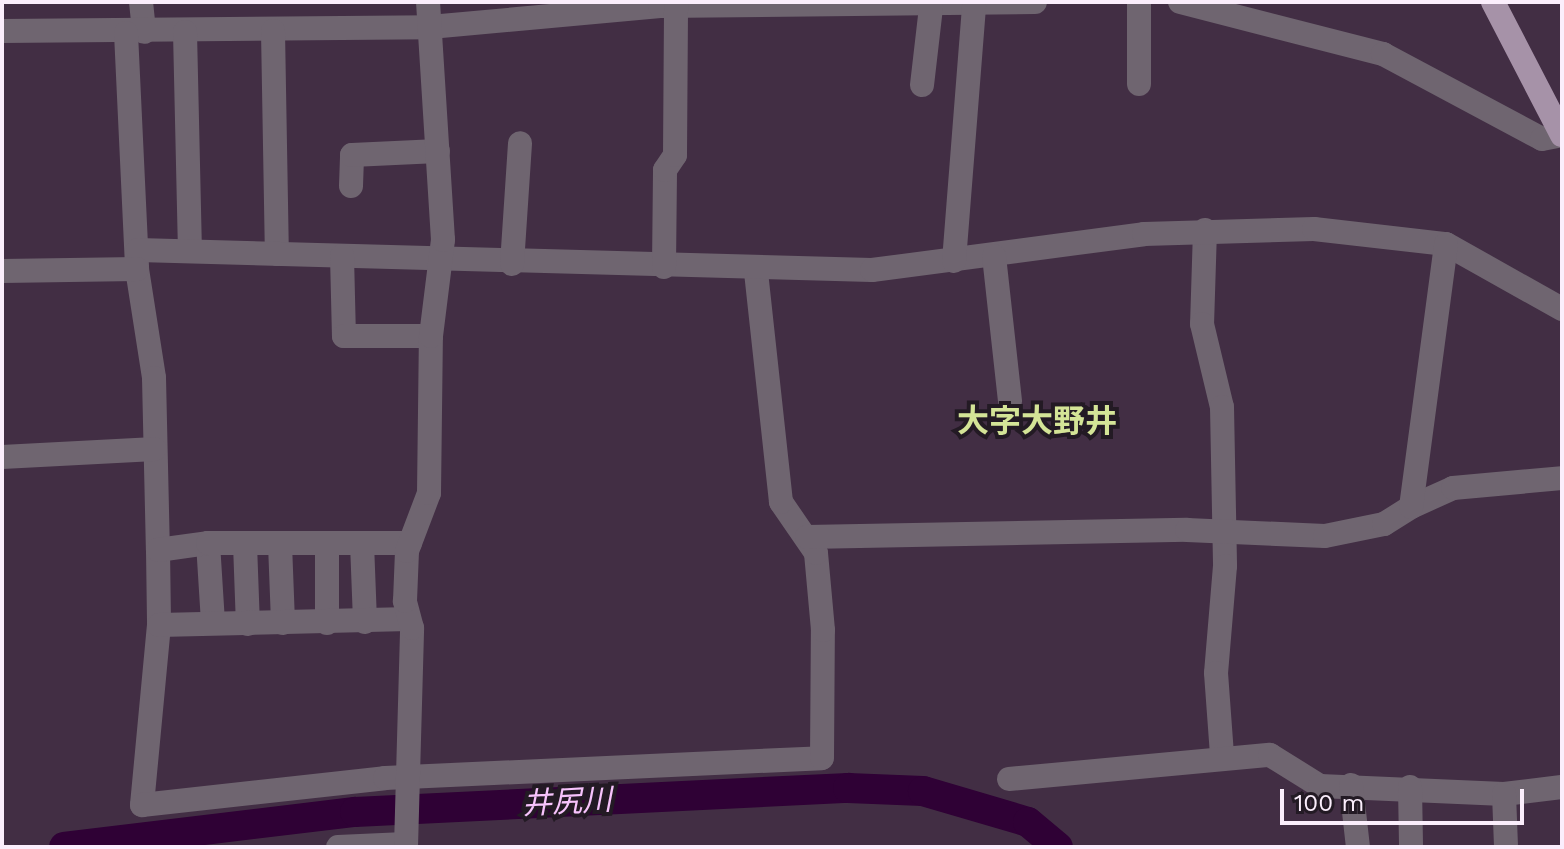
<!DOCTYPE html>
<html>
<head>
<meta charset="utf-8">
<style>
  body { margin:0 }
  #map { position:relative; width:1564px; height:849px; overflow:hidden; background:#422e44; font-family:"Work Sans","Noto Sans JP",sans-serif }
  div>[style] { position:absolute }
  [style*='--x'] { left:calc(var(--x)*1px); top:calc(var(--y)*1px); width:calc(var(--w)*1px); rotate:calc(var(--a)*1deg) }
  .stream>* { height:5px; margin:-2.5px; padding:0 2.5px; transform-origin:2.5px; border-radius:2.5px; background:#2f0135 }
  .river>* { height:30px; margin:-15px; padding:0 15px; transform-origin:15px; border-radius:15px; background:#2f0135 }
  .minor>* { height:24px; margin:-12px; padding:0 12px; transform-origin:12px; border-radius:12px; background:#6f6570 }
  .major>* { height:24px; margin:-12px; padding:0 12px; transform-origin:12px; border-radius:12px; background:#a692a8 }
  span { translate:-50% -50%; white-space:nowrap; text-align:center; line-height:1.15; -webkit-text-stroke:8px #231a24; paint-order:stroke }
  .water-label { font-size:30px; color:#f7c3fc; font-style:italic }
  .quarter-label { font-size:32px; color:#d4e497; font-weight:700 }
  .frame { position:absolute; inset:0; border:4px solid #fbeefc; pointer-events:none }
  .scale { position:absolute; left:1280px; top:789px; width:244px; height:36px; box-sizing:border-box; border:4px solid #fbeefc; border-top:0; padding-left:10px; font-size:24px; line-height:28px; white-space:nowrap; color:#fbeefc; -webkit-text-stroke:6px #231a24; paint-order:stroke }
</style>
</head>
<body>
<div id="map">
  <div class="stream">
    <div style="--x:149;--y:838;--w:9;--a:77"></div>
  </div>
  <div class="river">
    <div style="--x:64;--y:847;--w:293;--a:-6.9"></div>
    <div style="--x:355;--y:812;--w:494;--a:-2.8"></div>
    <div style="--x:848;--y:788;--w:75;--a:2.3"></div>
    <div style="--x:923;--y:791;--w:109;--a:16.4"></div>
    <div style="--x:1028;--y:822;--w:39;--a:40"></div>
  </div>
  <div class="minor">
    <div style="--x:141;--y:2;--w:30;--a:84"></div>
    <div style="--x:1180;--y:2;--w:210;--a:14.4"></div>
    <div style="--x:1383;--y:54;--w:180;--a:28.1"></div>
    <div style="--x:1542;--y:139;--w:20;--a:-11"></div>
    <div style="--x:2;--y:31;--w:428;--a:-0.5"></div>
    <div style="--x:430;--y:27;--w:231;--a:-5.2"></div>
    <div style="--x:660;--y:6;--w:375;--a:-0.6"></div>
    <div style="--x:273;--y:31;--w:223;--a:89"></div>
    <div style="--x:185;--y:32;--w:218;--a:88.7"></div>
    <div style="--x:126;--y:33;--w:236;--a:87.3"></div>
    <div style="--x:137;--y:269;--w:110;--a:81.1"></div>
    <div style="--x:154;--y:378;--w:172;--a:88.7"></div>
    <div style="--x:158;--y:550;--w:75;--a:89.2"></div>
    <div style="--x:159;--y:625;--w:181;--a:95.4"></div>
    <div style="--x:142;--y:805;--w:244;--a:-6.3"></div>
    <div style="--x:385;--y:778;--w:437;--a:-2.6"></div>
    <div style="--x:822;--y:758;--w:128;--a:-89.6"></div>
    <div style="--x:823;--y:630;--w:77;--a:-95.2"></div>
    <div style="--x:816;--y:553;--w:62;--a:-124.5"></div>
    <div style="--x:781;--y:502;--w:232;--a:-96.2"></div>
    <div style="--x:1139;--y:84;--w:82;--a:-90"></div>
    <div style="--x:922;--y:85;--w:79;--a:-83.4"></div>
    <div style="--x:351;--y:186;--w:31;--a:-88"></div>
    <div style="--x:352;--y:155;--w:86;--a:-2.7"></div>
    <div style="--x:1205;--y:230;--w:94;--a:91.8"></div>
    <div style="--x:1202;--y:324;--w:85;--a:76.5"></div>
    <div style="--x:1222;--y:407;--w:159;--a:88.9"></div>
    <div style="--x:1225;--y:566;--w:107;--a:94.8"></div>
    <div style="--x:1216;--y:673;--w:82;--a:85.8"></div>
    <div style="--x:138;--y:250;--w:734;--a:1.56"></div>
    <div style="--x:872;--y:270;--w:274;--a:-7.5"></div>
    <div style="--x:1144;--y:234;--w:170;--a:-1.7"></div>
    <div style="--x:1314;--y:229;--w:133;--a:6.5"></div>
    <div style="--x:1446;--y:244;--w:133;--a:29.3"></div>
    <div style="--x:342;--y:256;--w:80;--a:88.6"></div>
    <div style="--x:344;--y:336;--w:87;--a:0"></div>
    <div style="--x:994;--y:256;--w:146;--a:83.7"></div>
    <div style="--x:954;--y:261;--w:256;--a:-85.5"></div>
    <div style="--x:512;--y:264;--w:121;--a:-86.2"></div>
    <div style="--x:664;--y:267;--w:97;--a:-89.4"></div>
    <div style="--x:665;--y:170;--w:18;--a:-56"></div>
    <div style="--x:675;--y:155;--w:153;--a:-89.6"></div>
    <div style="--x:2;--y:271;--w:135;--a:-0.8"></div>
    <div style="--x:2;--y:457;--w:153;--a:-3"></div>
    <div style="--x:1411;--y:507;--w:46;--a:-24.3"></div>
    <div style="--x:1453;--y:488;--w:109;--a:-5.2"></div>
    <div style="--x:807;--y:537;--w:380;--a:-1.1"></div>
    <div style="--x:1187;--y:530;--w:138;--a:2.5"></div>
    <div style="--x:1325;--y:536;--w:60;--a:-11.5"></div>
    <div style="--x:1384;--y:524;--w:32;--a:-32"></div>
    <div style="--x:1411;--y:507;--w:265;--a:-82.4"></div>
    <div style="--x:208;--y:543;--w:80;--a:86.4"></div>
    <div style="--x:362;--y:543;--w:79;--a:87.8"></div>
    <div style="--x:245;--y:544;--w:80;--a:87.9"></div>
    <div style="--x:280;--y:544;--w:79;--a:87.8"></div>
    <div style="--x:327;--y:544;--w:79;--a:90"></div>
    <div style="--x:158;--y:550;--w:50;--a:-8"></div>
    <div style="--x:208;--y:543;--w:202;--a:0"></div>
    <div style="--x:159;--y:625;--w:250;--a:-1.4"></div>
    <div style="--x:1009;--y:779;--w:262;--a:-5.3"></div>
    <div style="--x:1270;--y:755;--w:59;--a:31.8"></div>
    <div style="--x:1320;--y:786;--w:184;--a:2.5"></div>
    <div style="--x:1504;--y:794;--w:58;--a:-6.9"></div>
    <div style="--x:1351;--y:785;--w:62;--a:83.6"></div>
    <div style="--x:1410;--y:787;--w:60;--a:89"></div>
    <div style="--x:1504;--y:794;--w:53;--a:87.8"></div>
    <div style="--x:338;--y:847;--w:67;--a:-2.6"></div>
    <div style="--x:406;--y:847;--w:219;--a:-88.4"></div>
    <div style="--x:412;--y:628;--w:28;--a:-105"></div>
    <div style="--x:405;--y:601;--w:50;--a:-87.7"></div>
    <div style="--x:407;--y:551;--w:62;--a:-69.2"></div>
    <div style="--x:429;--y:493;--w:157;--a:-89.3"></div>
    <div style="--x:431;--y:336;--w:97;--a:-82.9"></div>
    <div style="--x:443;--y:240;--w:238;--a:-93.6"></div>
  </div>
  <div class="major">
    <div style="--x:1493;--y:2;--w:150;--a:62.6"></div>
  </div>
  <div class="water-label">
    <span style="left:567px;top:802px;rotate:-3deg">井尻川</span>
  </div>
  <div class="quarter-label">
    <span style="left:1037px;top:421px">大字大野井</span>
  </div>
  <div class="frame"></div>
  <div class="scale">100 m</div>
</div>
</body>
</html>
